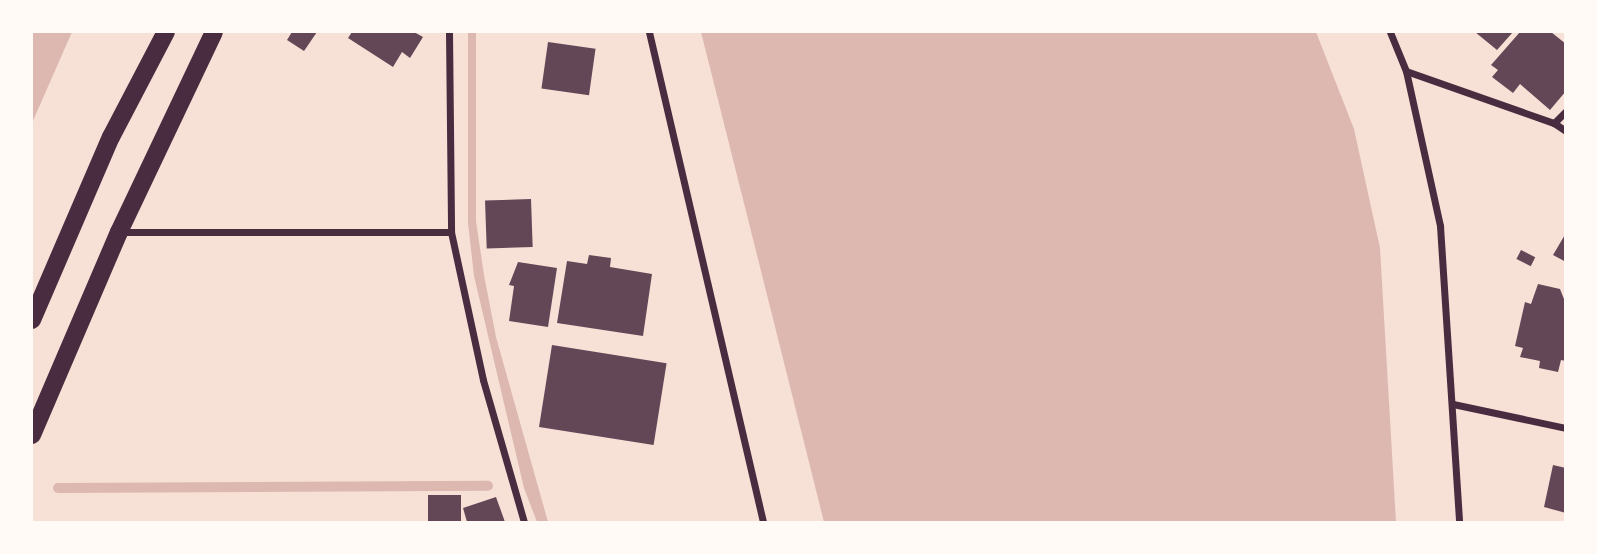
<!DOCTYPE html>
<html>
<head>
<meta charset="utf-8">
<style>
  body { margin:0 }
  #map { position:relative; width:1597px; height:554px; overflow:hidden; background:#f7e1d7; font-family:"Golos Text",sans-serif }
  div>[style] { position:absolute }
  [style*='--x'] { left:calc(var(--x)*1px); top:calc(var(--y)*1px); width:calc(var(--w)*1px); rotate:calc(var(--a)*1deg) }
  .water>* { inset:0; background:#dcb8b0 }
  .stream>* { height:10px; margin:-5px; padding:0 5px; transform-origin:5px; border-radius:5px; background:#dcb8b0 }
  .building>* { inset:0; background:#644757; transform-origin:0 0 }
  .minor>* { height:7px; margin:-3.5px; padding:0 3.5px; transform-origin:3.5px; border-radius:3.5px; background:#4a2c40 }
  .primary>* { height:18px; margin:-9px; padding:0 9px; transform-origin:9px; border-radius:9px; background:#4a2c40 }
  span { translate:-50% -50%; white-space:nowrap; text-align:center; line-height:1.15; -webkit-text-stroke:5px #fffaf5; paint-order:stroke }
  .frame { position:absolute; inset:0; border:33px solid #fffaf5; pointer-events:none }
</style>
</head>
<body>
<div id="map">
  <div class="water">
    <div style="clip-path:polygon(32px 32px,72px 32px,32px 123px)"></div>
    <div style="clip-path:polygon(468px 32px,476px 32px,476px 221px,484px 275px,496px 337px,548px 522px,537px 522px,524px 488px,474px 276px,468px 223px)"></div>
    <div style="clip-path:polygon(701px 32px,1316px 32px,1354px 129px,1380px 248px,1396px 522px,824px 522px)"></div>
  </div>
  <div class="stream">
    <div style="--x:58;--y:488;--w:430;--a:-0.3"></div>
  </div>
  <div class="building">
    <div style="clip-path:polygon(292px 32px,317px 32px,304px 51px,287px 40px)"></div>
    <div style="clip-path:polygon(352px 32px,414px 32px,423px 37px,410px 58px,402px 52px,393px 67px,348px 38px)"></div>
    <div style="clip-path:polygon(1475px 32px,1513px 32px,1497px 50px)"></div>
    <div style="clip-path:polygon(1520px 32px,1551px 32px,1566px 44px,1566px 91px,1550px 110px,1520px 84px,1513px 93px,1492px 77px,1498px 70px,1491px 65px)"></div>
    <div style="left:548px;top:42px;width:48px;height:47px;rotate:8deg"></div>
    <div style="left:531px;top:199px;width:48px;height:46px;rotate:88deg"></div>
    <div style="clip-path:polygon(1566px 233px,1566px 262px,1553px 255px)"></div>
    <div style="left:1521px;top:250px;width:16px;height:10px;rotate:27deg"></div>
    <div style="clip-path:polygon(589px 255px,611px 258px,610px 267px,652px 274px,643px 336px,557px 323px,567px 261px,587px 264px)"></div>
    <div style="clip-path:polygon(518px 262px,557px 268px,548px 327px,509px 321px,514px 286px,509px 285px)"></div>
    <div style="clip-path:polygon(1538px 284px,1560px 289px,1566px 304px,1566px 361px,1561px 360px,1558px 372px,1539px 368px,1540px 361px,1520px 357px,1523px 348px,1515px 346px,1525px 302px,1531px 304px)"></div>
    <div style="left:552px;top:345px;width:116px;height:83px;rotate:9deg"></div>
    <div style="clip-path:polygon(1553px 465px,1566px 468px,1566px 513px,1544px 507px)"></div>
    <div style="left:428px;top:495px;width:33px;height:27px"></div>
    <div style="clip-path:polygon(496px 497px,505px 522px,467px 522px,463px 508px)"></div>
  </div>
  <div class="minor">
    <div style="--x:449;--y:32;--w:200;--a:89.4"></div>
    <div style="--x:451;--y:232;--w:151;--a:77.8"></div>
    <div style="--x:483;--y:380;--w:148;--a:73.9"></div>
    <div style="--x:649;--y:32;--w:503;--a:76.9"></div>
    <div style="--x:1390;--y:32;--w:42;--a:67.7"></div>
    <div style="--x:1406;--y:71;--w:159;--a:77.6"></div>
    <div style="--x:1440;--y:226;--w:297;--a:86.3"></div>
    <div style="--x:1406;--y:71;--w:157;--a:19.4"></div>
    <div style="--x:1554;--y:123;--w:14;--a:34"></div>
    <div style="--x:1554;--y:123;--w:17;--a:-45"></div>
    <div style="--x:119;--y:232;--w:332;--a:0"></div>
    <div style="--x:1453;--y:404;--w:116;--a:12"></div>
  </div>
  <div class="primary">
    <div style="--x:32;--y:320;--w:199;--a:-66.7"></div>
    <div style="--x:111;--y:137;--w:119;--a:-62.4"></div>
    <div style="--x:32;--y:435;--w:221;--a:-66.8"></div>
    <div style="--x:119;--y:232;--w:221;--a:-64.6"></div>
  </div>
  <div class="frame"></div>
</div>
</body>
</html>
